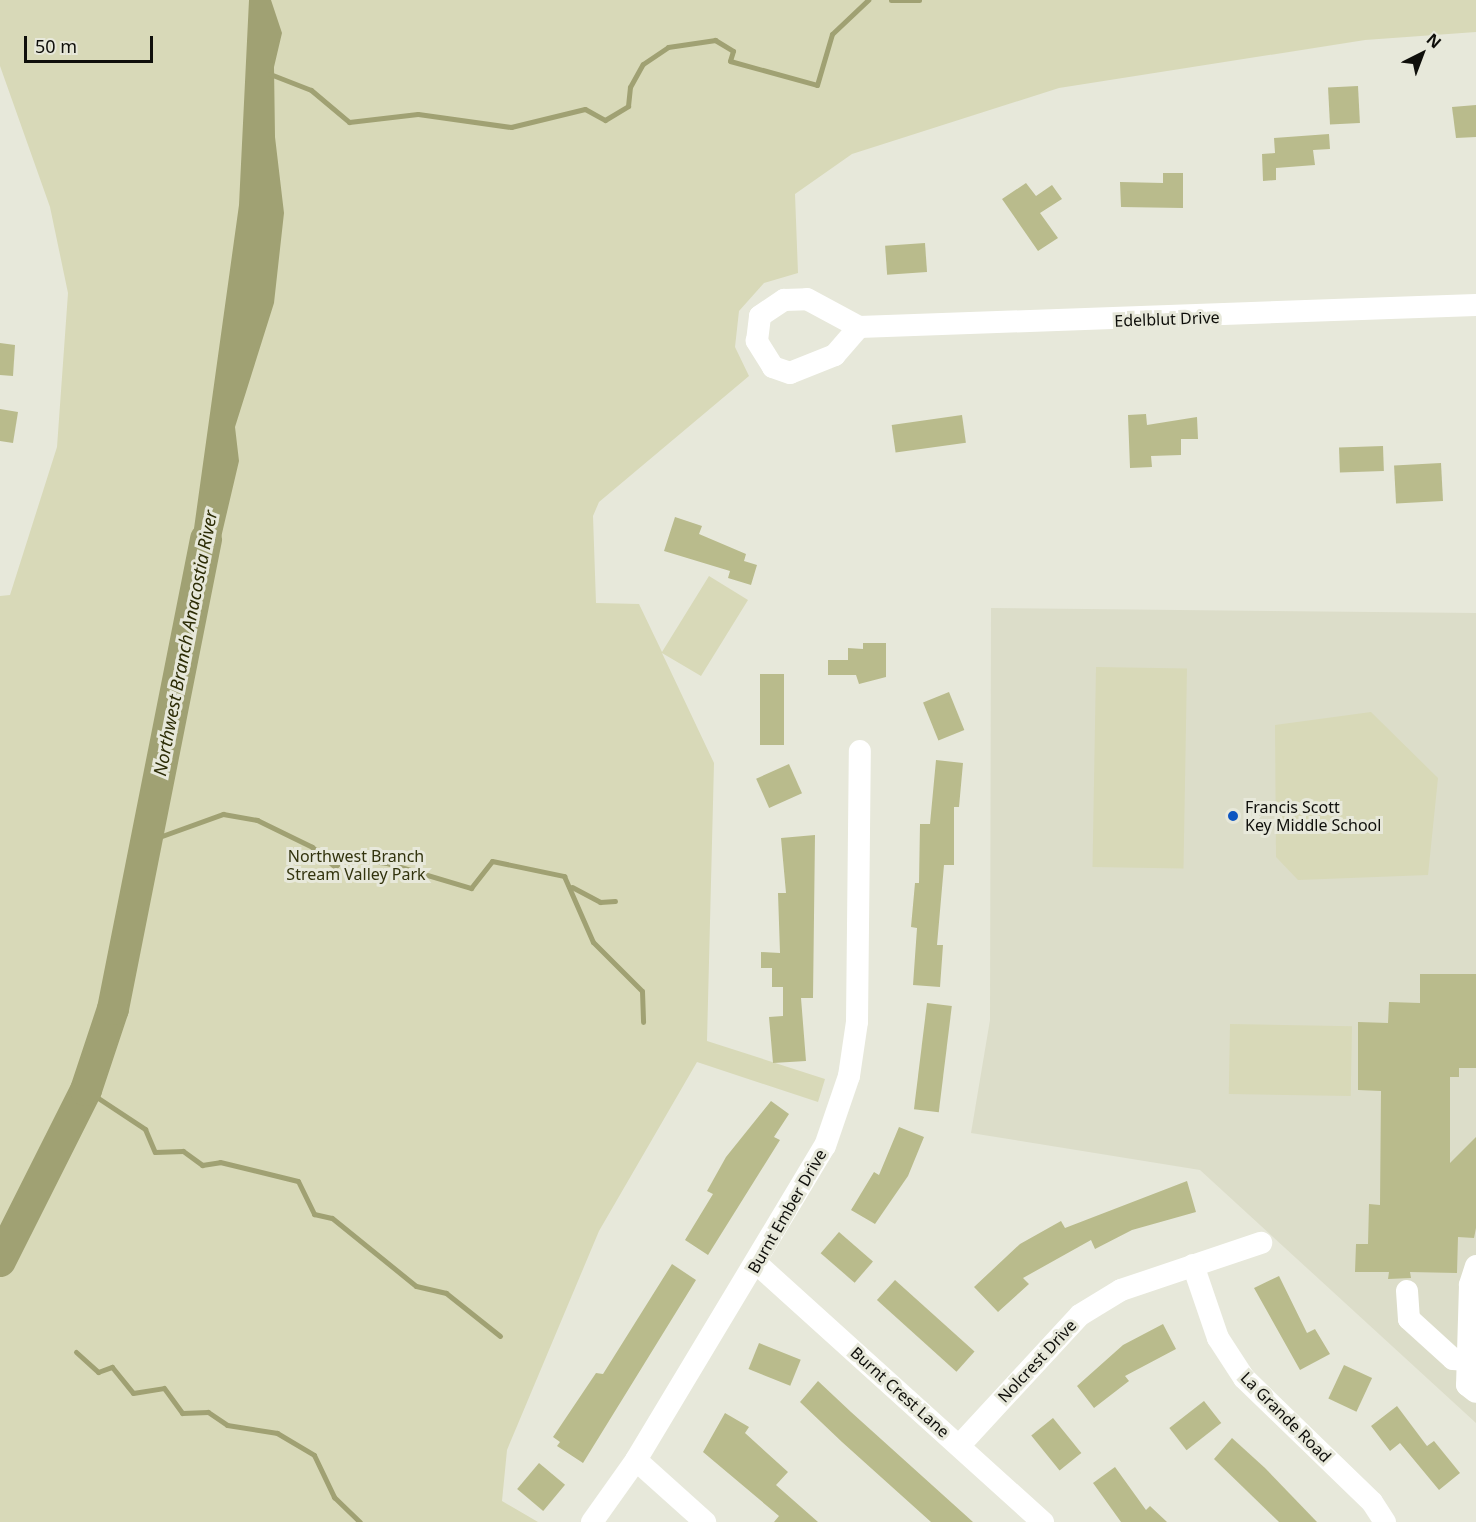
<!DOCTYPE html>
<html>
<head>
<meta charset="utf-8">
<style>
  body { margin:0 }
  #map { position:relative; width:1476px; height:1522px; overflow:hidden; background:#e7e8da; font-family:"Noto Sans",sans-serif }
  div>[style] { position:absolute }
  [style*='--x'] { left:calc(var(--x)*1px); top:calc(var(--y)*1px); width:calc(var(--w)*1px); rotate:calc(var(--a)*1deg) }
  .built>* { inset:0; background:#dcddc9 }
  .green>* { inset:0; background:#d8d9b8; transform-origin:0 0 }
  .water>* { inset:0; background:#a0a173 }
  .stream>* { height:5px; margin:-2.5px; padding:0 2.5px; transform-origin:2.5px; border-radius:2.5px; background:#a0a173 }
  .river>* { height:32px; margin:-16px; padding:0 16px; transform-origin:16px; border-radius:16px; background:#a0a173 }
  .building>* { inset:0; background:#b9bb8c; transform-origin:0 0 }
  .minor>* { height:22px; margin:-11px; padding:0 11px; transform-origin:11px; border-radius:11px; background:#fff }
  .dots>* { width:16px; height:16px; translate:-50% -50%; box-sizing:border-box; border:3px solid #e7e8da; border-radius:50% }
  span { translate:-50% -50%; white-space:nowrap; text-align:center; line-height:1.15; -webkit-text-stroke:6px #e7e8da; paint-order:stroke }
  .street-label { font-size:16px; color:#0f0f0b }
  .poi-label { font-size:16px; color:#0f0f0b }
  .left { translate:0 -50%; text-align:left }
  .park-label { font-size:16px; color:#32330d }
  .water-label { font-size:18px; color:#2c2c05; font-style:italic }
  .north { position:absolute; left:1392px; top:24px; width:60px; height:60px; -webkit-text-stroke:4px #e7e8da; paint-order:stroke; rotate:42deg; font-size:16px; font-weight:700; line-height:24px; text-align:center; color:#0f0f0b }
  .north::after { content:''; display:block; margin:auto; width:21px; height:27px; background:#0f0f0b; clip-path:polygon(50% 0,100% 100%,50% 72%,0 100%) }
  .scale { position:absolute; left:24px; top:36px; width:129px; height:27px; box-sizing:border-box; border:3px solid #0f0f0b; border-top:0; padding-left:8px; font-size:18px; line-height:21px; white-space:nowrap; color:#0f0f0b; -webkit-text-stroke:4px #e7e8da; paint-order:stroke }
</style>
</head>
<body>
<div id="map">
  <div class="built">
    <div style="clip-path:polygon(991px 608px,1476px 613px,1476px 1423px,1200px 1170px,971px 1133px,990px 1020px)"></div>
  </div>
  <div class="green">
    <div style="clip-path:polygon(0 0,1476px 0,1476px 32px,1365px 40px,1059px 88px,852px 154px,795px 194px,798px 273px,764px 283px,739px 311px,735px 347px,749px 376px,599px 502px,593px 516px,596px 603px,639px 604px,662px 652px,709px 576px,748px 600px,701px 676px,662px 653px,714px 763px,707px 1041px,825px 1079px,818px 1102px,697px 1062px,599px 1231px,507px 1450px,502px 1501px,538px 1522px,0 1522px,0 596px,10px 595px,57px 447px,68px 293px,50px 207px,0 66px)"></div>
    <div style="left:1096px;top:667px;width:91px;height:200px;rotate:1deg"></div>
    <div style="clip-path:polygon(1371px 712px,1438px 778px,1428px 875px,1298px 880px,1276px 857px,1275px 725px)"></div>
    <div style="left:1230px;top:1024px;width:122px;height:70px;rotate:1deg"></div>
  </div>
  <div class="water">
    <div style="clip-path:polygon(249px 0,271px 0,282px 33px,274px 67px,275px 137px,284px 213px,274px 303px,235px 427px,239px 461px,204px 610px,191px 550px,239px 205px)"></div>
  </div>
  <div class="stream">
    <div style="--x:891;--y:0;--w:28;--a:0"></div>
    <div style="--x:270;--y:74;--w:44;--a:21.3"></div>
    <div style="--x:311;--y:90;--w:50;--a:40.1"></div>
    <div style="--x:349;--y:122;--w:69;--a:-6.6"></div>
    <div style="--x:418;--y:114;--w:94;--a:8"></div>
    <div style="--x:511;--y:127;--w:76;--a:-13.7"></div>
    <div style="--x:585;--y:109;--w:23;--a:29"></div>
    <div style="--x:605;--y:120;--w:27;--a:-31"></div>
    <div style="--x:628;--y:106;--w:19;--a:-84"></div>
    <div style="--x:630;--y:87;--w:26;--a:-61"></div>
    <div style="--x:643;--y:64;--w:30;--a:-34"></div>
    <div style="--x:668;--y:47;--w:48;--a:-8.5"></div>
    <div style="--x:715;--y:40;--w:21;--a:31"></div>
    <div style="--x:733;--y:51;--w:10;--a:107"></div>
    <div style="--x:730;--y:61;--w:90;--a:15.4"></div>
    <div style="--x:817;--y:85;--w:53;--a:-73.6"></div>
    <div style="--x:832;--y:34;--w:50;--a:-43.4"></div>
    <div style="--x:148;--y:841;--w:80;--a:-19.8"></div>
    <div style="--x:223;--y:814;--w:35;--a:10"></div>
    <div style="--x:257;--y:820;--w:61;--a:26.1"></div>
    <div style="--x:312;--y:847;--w:30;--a:41"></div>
    <div style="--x:335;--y:867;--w:14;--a:-45"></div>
    <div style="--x:345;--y:857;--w:42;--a:8.1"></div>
    <div style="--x:387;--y:863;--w:88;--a:16.6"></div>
    <div style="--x:471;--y:888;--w:34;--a:-52"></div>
    <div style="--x:492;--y:861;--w:74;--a:11.8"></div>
    <div style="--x:564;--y:876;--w:72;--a:66.3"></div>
    <div style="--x:593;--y:942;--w:69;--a:45"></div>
    <div style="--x:642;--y:991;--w:31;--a:88"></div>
    <div style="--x:572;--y:887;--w:32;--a:28"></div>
    <div style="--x:600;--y:902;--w:15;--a:-4"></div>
    <div style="--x:86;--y:1090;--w:71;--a:33.5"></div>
    <div style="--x:145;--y:1129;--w:25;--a:67"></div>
    <div style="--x:155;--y:1152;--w:28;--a:-2"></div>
    <div style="--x:183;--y:1151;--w:24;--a:36"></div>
    <div style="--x:202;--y:1165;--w:18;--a:-9"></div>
    <div style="--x:220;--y:1162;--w:80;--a:13.7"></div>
    <div style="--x:298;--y:1181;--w:37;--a:64"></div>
    <div style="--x:314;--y:1214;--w:18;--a:13"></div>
    <div style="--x:332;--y:1218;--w:108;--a:39"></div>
    <div style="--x:416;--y:1286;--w:31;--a:13"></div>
    <div style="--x:446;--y:1293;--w:69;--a:38.5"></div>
    <div style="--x:76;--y:1352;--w:30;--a:42"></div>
    <div style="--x:98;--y:1372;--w:15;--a:-20"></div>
    <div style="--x:112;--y:1367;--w:33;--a:51"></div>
    <div style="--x:133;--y:1393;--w:31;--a:-9"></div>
    <div style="--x:164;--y:1388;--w:31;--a:54"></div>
    <div style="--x:182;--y:1413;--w:26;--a:-2"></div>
    <div style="--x:208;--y:1412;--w:23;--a:34"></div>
    <div style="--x:227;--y:1425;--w:51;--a:9.1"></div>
    <div style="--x:277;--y:1433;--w:43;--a:30.7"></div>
    <div style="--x:314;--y:1455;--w:47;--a:64.5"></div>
    <div style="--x:334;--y:1497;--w:36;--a:44"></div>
  </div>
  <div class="river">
    <div style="--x:0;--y:1261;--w:191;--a:-63.3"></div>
    <div style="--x:86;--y:1090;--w:85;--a:-71.6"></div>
    <div style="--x:113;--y:1009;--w:479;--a:-78.8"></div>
  </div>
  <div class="building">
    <div style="left:1358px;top:86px;width:37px;height:30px;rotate:87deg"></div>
    <div style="clip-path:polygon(1476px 105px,1476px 137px,1456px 138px,1452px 107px)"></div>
    <div style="clip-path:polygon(1329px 134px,1330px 149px,1313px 150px,1315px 165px,1276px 168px,1276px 180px,1263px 181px,1262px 154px,1275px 153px,1274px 138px)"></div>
    <div style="clip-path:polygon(1163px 173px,1183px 173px,1183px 208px,1121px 207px,1120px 182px,1163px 183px)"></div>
    <div style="clip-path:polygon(1026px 183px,1036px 196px,1052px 185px,1062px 199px,1040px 213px,1058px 238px,1038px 251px,1002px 199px)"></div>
    <div style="left:925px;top:243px;width:29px;height:40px;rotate:86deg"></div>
    <div style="clip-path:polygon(0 343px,15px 345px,13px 376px,0 375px)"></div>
    <div style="clip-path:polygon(0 409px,18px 412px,13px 443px,0 441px)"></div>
    <div style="clip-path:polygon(1146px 414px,1147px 425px,1197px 417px,1198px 439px,1181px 439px,1181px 455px,1151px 456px,1152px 467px,1130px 468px,1128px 415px)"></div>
    <div style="left:962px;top:415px;width:28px;height:71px;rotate:82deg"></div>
    <div style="left:1383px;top:446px;width:25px;height:44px;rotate:88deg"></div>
    <div style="left:1441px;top:463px;width:38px;height:47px;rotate:87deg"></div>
    <div style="clip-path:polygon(675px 517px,702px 526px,699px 534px,746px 554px,744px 561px,757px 565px,751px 585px,728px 578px,730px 571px,664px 551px)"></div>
    <div style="clip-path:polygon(863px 643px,886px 643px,886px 677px,859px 684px,856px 675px,828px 675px,828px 660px,848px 660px,848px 648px,863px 649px)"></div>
    <div style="left:760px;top:674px;width:24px;height:71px"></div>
    <div style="left:949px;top:692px;width:41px;height:28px;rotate:68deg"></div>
    <div style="clip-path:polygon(936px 760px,963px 763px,959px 807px,954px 807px,954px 865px,944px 865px,937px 945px,943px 945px,940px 987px,913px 985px,917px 928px,911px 927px,915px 883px,919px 883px,920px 824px,930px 824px)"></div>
    <div style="left:789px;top:764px;width:32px;height:36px;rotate:66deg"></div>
    <div style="clip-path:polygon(815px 835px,813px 998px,801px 998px,806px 1061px,773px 1063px,769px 1017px,783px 1016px,783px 987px,772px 987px,772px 968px,761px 968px,761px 952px,780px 953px,778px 893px,786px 893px,781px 838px)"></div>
    <div style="clip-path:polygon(1420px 974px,1476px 974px,1476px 1068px,1459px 1068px,1459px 1077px,1450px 1077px,1450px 1163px,1476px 1137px,1476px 1228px,1474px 1238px,1458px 1237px,1457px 1273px,1410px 1272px,1411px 1278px,1388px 1279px,1389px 1272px,1355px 1272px,1356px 1244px,1368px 1244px,1369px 1204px,1380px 1205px,1381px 1091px,1358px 1090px,1358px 1022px,1388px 1023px,1389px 1002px,1420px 1003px)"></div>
    <div style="left:927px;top:1003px;width:25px;height:107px;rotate:7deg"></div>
    <div style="clip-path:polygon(771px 1101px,789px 1114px,774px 1137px,780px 1140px,708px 1255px,685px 1240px,713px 1194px,707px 1191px,726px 1157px)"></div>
    <div style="clip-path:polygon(899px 1127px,924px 1137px,908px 1176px,875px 1224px,851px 1210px,874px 1172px,879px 1175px)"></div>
    <div style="clip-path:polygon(1187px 1181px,1196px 1212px,1132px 1230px,1095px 1249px,1091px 1240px,1023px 1278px,1029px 1284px,998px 1312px,974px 1287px,1020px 1244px,1061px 1221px,1065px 1228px)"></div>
    <div style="left:839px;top:1232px;width:45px;height:28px;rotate:41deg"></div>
    <div style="clip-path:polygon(672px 1264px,696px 1280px,583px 1463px,557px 1446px,560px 1442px,553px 1437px,596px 1373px,603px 1374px)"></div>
    <div style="clip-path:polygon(1279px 1276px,1307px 1333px,1315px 1329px,1330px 1354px,1300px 1370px,1254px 1288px)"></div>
    <div style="left:895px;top:1280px;width:107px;height:27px;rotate:42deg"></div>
    <div style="clip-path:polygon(1163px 1324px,1176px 1349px,1125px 1376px,1129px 1381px,1094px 1408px,1077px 1386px,1123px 1345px)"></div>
    <div style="left:759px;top:1343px;width:45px;height:28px;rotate:22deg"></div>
    <div style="left:1344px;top:1365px;width:31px;height:37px;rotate:25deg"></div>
    <div style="clip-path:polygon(818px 1381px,851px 1412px,973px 1522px,931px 1522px,842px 1442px,800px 1402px)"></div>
    <div style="left:1204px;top:1401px;width:28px;height:44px;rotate:52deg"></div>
    <div style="clip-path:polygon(1397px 1406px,1427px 1446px,1434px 1441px,1460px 1473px,1439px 1490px,1400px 1443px,1390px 1451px,1371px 1426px)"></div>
    <div style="clip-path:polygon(725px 1413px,749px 1427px,745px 1433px,788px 1472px,776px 1485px,818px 1522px,774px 1522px,779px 1516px,703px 1452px)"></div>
    <div style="left:1053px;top:1418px;width:45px;height:28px;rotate:51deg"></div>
    <div style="clip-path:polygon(1232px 1438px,1265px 1468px,1317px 1522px,1279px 1522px,1214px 1459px)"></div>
    <div style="left:539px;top:1463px;width:34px;height:34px;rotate:40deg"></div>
    <div style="clip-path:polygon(1115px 1467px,1146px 1510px,1150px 1506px,1167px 1522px,1121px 1522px,1093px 1483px)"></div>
  </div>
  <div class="minor">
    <div style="--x:859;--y:327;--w:37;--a:131"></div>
    <div style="--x:835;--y:355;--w:48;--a:158.2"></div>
    <div style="--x:790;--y:373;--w:18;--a:-161"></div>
    <div style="--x:773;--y:367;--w:31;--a:-122"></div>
    <div style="--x:757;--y:341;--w:25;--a:-83"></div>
    <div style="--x:760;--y:316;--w:29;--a:-34"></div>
    <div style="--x:784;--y:300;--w:23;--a:-2"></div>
    <div style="--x:807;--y:299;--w:59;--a:28.3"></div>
    <div style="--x:859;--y:327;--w:617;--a:-2.04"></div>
    <div style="--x:756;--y:1263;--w:387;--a:42.1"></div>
    <div style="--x:1193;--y:1265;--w:77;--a:71.1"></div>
    <div style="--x:1218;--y:1338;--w:48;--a:57"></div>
    <div style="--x:1244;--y:1378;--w:178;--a:44.1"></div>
    <div style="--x:1372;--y:1502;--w:24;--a:57"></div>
    <div style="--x:1476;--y:1266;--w:20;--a:108"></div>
    <div style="--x:1470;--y:1285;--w:100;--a:91.7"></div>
    <div style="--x:1467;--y:1385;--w:11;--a:38"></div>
    <div style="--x:1407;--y:1291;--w:28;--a:86"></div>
    <div style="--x:1409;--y:1319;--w:59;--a:42.3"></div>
    <div style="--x:1453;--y:1359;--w:14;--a:4"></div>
    <div style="--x:959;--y:1446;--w:178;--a:-47.3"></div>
    <div style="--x:1080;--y:1315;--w:48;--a:-31.4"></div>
    <div style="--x:1121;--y:1290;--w:148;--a:-18.6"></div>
    <div style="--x:636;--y:1460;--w:93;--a:41.9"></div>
    <div style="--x:592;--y:1522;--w:76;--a:-54.6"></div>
    <div style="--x:636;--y:1460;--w:366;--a:-59"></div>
    <div style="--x:825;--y:1146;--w:74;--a:-71.1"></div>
    <div style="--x:849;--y:1076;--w:55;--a:-81.6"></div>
    <div style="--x:857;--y:1022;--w:271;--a:-89.4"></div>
  </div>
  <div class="dots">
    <div style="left:1233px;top:816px;background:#0e56c1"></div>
  </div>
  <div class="street-label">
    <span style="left:1167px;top:319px;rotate:-2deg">Edelblut Drive</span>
    <span style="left:787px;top:1211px;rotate:-60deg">Burnt Ember Drive</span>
    <span style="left:1037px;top:1361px;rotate:-47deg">Nolcrest Drive</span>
    <span style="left:900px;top:1392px;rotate:42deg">Burnt Crest Lane</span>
    <span style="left:1286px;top:1417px;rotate:45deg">La Grande Road</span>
  </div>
  <div class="poi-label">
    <span class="left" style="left:1245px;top:816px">Francis Scott<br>Key Middle School</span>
  </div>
  <div class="park-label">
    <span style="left:356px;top:865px">Northwest Branch<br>Stream Valley Park</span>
  </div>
  <div class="water-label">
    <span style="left:185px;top:643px;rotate:-79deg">Northwest Branch Anacostia River</span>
  </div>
  <div class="north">N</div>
  <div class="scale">50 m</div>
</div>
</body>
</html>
